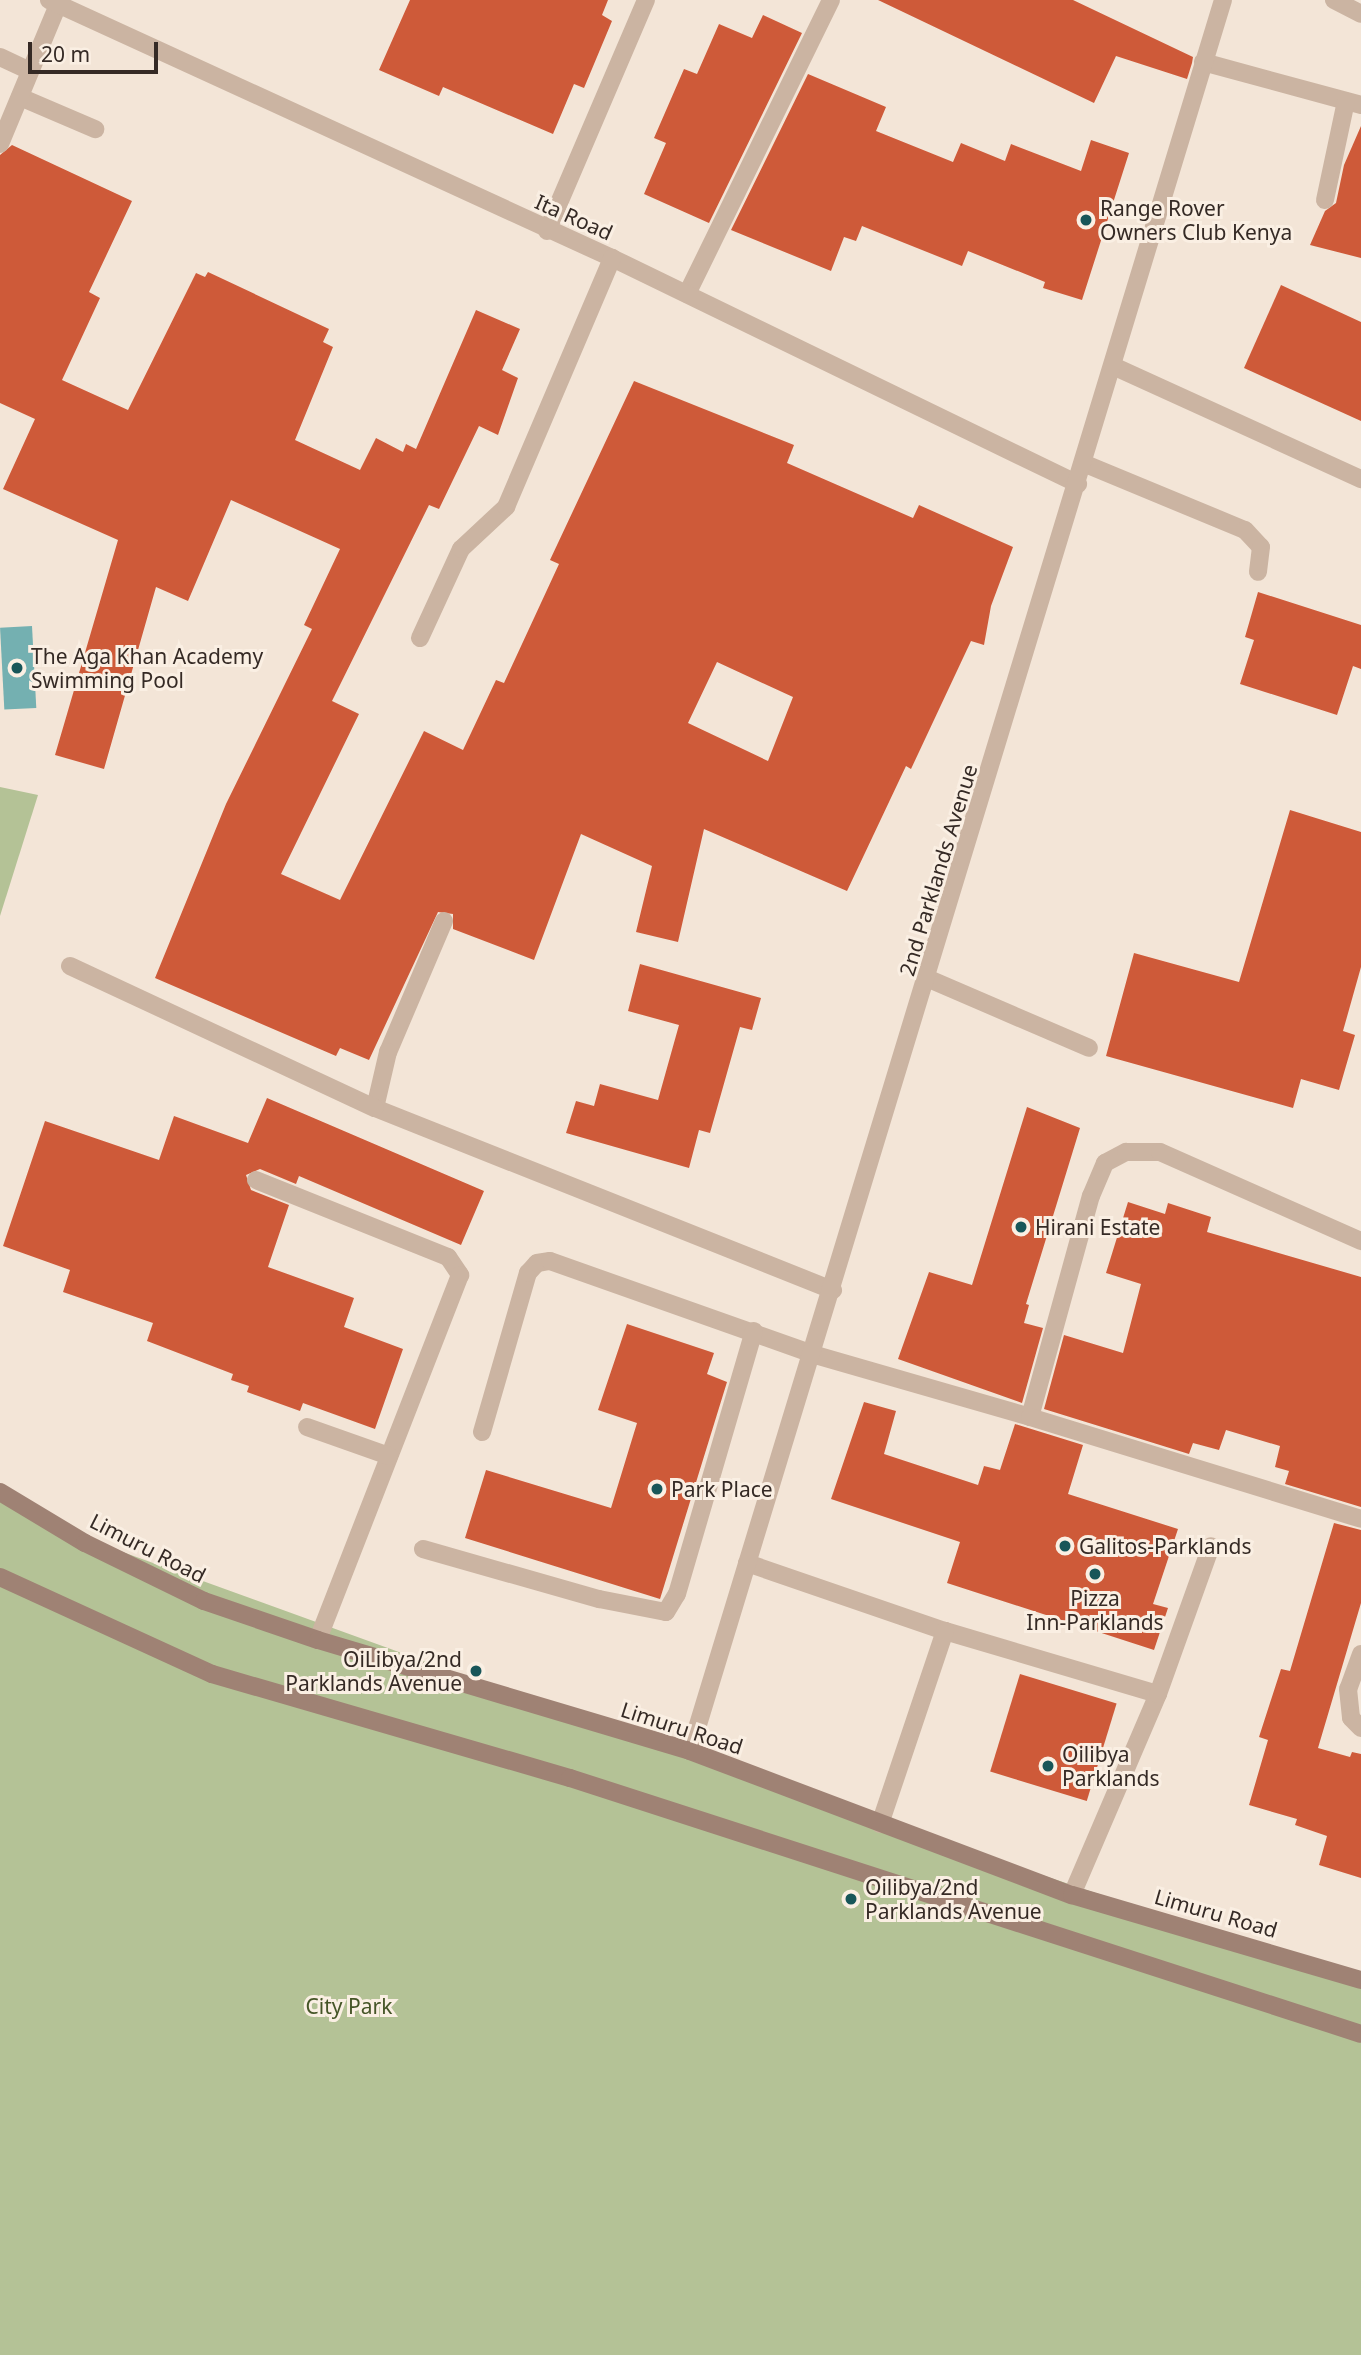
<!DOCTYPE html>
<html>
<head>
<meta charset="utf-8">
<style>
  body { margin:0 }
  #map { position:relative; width:1361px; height:2355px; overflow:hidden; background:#f3e5d7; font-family:"Noto Sans",sans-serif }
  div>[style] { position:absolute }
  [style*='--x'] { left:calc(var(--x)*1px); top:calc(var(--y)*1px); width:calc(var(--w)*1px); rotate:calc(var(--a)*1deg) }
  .green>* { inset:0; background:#b4c296 }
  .water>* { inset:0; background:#74b0b1; transform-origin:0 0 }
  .building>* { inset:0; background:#ce5a39; transform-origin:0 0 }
  .service>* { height:18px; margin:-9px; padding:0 9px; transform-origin:9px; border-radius:9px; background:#cbb4a2 }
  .minor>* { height:18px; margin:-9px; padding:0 9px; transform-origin:9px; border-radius:9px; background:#cbb4a2 }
  .secondary>* { height:18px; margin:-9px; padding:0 9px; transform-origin:9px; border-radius:9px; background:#9f8274 }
  .dots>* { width:19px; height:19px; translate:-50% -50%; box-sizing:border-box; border:4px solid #faefe3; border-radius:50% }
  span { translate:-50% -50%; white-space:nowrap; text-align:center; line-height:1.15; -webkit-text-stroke:6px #faefe3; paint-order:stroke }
  .poi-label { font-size:21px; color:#352a25 }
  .left { translate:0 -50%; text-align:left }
  .right { translate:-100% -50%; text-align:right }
  .street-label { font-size:21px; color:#352a25 }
  .park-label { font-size:21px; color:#455527 }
  .scale { position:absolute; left:28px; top:42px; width:130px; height:32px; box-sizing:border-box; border:4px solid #352a25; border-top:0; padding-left:9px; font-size:21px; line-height:24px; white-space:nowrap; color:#352a25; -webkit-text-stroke:5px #faefe3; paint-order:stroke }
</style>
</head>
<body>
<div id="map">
  <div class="green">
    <div style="clip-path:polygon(0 787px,38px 795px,0 916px)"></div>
    <div style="clip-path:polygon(0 1498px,95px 1542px,675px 1752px,1361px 1982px,1361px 2355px,0 2355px)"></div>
  </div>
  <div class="water">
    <div style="left:32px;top:626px;width:82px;height:32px;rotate:87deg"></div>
  </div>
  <div class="building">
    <div style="clip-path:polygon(410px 0,608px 0,602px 15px,612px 21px,584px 88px,574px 84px,553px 134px,443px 87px,439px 96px,379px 70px)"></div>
    <div style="clip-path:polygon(878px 0,1073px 0,1193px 57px,1192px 63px,1187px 79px,1116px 56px,1094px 103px)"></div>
    <div style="clip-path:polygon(763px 15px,802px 33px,709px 223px,644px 194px,666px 143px,654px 138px,684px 69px,697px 74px,719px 24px,752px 38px)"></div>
    <div style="clip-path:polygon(808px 74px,886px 107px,876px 131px,953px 162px,961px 143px,1005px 161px,1011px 144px,1081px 171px,1091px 140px,1129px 153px,1082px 300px,1043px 288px,1045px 282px,968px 251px,962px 266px,862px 226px,856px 241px,844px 237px,831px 271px,731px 230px)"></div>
    <div style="clip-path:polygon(1361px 126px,1361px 258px,1310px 245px,1325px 211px,1336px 203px,1344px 165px)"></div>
    <div style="clip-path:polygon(evenodd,12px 145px,132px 201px,89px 292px,100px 298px,62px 380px,128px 410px,196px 273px,205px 277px,208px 272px,329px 329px,323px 342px,333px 347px,295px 440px,360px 470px,376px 438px,403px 452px,406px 444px,416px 449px,476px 310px,520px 329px,502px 370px,518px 378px,498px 435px,479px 426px,439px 509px,429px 505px,332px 701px,359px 714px,281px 874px,340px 900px,424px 731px,463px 750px,496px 680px,504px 683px,559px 564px,550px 560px,634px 381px,794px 445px,787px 463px,913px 518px,919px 505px,1013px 547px,991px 606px,984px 645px,971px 641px,911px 769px,906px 766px,847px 891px,704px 829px,678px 942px,636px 932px,652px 866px,581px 834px,534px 960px,453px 929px,453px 914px,438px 912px,369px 1060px,340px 1048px,336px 1056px,155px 978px,226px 804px,312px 629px,304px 625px,340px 549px,231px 500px,188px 601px,156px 587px,104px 769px,55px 755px,118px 540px,3px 489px,35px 419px,0 403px,0 155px,12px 145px,717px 662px,793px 697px,768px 761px,688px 723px,717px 662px)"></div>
    <div style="clip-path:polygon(1281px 285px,1361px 322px,1361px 421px,1244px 368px)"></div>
    <div style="clip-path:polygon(1258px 592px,1361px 625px,1361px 669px,1353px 666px,1337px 715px,1240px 684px,1254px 640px,1245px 637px)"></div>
    <div style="clip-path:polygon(1290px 810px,1361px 832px,1361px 967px,1343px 1031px,1355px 1035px,1339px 1090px,1301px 1079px,1293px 1108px,1106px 1056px,1134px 953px,1239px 982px)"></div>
    <div style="clip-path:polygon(640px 964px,761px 998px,752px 1030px,740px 1027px,710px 1133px,699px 1130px,689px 1168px,566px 1133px,576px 1101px,594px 1106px,600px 1084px,658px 1100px,679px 1025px,628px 1011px)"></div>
    <div style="clip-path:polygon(267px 1098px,484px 1191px,461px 1245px,299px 1176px,296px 1184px,260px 1169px,246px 1175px,251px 1190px,289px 1205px,268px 1267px,354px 1298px,344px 1327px,403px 1349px,375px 1429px,303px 1403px,300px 1411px,247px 1392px,249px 1386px,231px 1380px,233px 1374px,147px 1341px,153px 1323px,63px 1292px,70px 1270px,3px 1246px,45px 1121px,159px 1160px,174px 1116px,248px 1143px)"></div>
    <div style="clip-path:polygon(1027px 1107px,1080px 1128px,1026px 1304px,1029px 1305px,1024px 1323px,1043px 1328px,1022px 1403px,898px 1359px,929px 1272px,972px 1285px)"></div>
    <div style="clip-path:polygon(1128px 1202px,1165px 1214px,1168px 1203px,1211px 1217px,1207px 1232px,1361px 1277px,1361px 1507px,1285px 1484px,1289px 1471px,1275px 1467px,1280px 1446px,1226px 1430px,1219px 1450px,1193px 1443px,1189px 1454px,1044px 1409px,1064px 1335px,1123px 1353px,1141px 1284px,1106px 1273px)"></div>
    <div style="clip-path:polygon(627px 1324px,714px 1353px,707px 1374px,727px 1382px,660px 1599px,465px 1538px,486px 1470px,611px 1508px,637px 1423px,598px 1410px)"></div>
    <div style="clip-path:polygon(864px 1402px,896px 1411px,884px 1454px,978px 1485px,984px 1466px,1000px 1470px,1015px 1424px,1083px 1445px,1068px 1494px,1178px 1529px,1153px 1604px,1168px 1608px,1154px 1650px,947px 1583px,960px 1542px,831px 1499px)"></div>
    <div style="clip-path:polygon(1334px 1523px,1361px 1530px,1361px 1603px,1318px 1748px,1350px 1757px,1352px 1752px,1361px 1754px,1361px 1878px,1319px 1865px,1327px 1836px,1295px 1825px,1297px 1819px,1249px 1805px,1268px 1740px,1259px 1737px,1281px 1669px,1290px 1671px)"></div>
    <div style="left:1020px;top:1674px;width:101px;height:102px;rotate:17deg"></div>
  </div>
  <div class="service">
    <div style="--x:1334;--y:0;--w:30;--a:27"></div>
    <div style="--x:0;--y:57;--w:31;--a:25"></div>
    <div style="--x:1203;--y:62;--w:164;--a:15.2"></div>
    <div style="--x:20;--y:97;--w:82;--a:23.1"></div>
    <div style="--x:0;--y:144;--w:151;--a:-67.4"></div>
    <div style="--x:1325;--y:200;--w:101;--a:-78"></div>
    <div style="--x:547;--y:231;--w:251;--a:-66.8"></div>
    <div style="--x:687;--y:294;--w:327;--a:-63.9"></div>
    <div style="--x:1113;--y:366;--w:273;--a:24.5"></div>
    <div style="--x:1083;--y:463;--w:175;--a:22.5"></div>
    <div style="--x:1245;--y:530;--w:23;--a:47"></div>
    <div style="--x:1261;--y:547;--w:25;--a:97"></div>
    <div style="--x:444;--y:921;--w:142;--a:113.1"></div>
    <div style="--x:388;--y:1052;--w:57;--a:103.1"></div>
    <div style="--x:375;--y:1108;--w:493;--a:21.7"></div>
    <div style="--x:70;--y:966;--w:336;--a:25"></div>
    <div style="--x:929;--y:979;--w:174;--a:23.3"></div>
    <div style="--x:256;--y:1180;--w:207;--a:21.9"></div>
    <div style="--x:448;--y:1257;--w:22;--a:56"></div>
    <div style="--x:460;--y:1275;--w:392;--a:111.3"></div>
    <div style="--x:307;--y:1427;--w:87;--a:19.5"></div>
    <div style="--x:482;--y:1432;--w:166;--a:-73.9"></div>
    <div style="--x:528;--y:1273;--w:13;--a:-48"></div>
    <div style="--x:537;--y:1263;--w:13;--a:-9"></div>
    <div style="--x:550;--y:1261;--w:278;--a:19.5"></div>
    <div style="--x:423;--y:1549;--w:183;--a:15.9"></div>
    <div style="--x:599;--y:1599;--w:68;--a:11"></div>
    <div style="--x:666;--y:1612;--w:21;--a:-59"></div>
    <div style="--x:677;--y:1594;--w:274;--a:-73.7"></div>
    <div style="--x:747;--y:1563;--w:209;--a:19"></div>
    <div style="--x:945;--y:1631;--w:222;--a:16.5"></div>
    <div style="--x:1158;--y:1694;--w:219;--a:113.2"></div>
    <div style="--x:1158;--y:1694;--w:157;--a:-70.3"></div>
    <div style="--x:880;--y:1824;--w:204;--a:-71.4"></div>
  </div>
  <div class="minor">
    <div style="--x:49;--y:0;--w:619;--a:24.62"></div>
    <div style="--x:612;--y:258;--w:518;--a:25.87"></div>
    <div style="--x:420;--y:638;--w:98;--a:-65.3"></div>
    <div style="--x:461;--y:549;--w:62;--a:-43"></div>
    <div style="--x:506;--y:507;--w:271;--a:-66.9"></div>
    <div style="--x:812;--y:1354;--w:227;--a:16.1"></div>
    <div style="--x:1030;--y:1417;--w:229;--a:-74.6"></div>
    <div style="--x:1091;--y:1196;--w:36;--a:-67"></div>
    <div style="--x:1105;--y:1163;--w:24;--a:-28"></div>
    <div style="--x:1126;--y:1152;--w:34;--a:0"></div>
    <div style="--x:1160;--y:1152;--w:220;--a:23.9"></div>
    <div style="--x:1030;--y:1417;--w:346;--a:17.1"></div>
    <div style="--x:1361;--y:1654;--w:37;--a:110"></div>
    <div style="--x:1348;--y:1689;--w:29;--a:84"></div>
    <div style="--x:1351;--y:1718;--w:14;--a:45"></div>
    <div style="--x:690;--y:1751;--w:1830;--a:-73.07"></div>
  </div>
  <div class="secondary">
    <div style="--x:0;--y:1492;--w:99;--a:31"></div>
    <div style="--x:85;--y:1543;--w:132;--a:26"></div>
    <div style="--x:204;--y:1601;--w:120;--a:18.9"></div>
    <div style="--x:318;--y:1640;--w:388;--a:16.6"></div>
    <div style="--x:690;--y:1751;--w:408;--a:20.7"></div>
    <div style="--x:1072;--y:1895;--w:301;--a:16.4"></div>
    <div style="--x:0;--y:1577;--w:233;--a:24.6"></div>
    <div style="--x:212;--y:1674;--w:373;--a:16.2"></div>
    <div style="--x:570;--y:1778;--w:831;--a:17.93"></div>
  </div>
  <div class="dots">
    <div style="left:1086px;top:220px;background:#185659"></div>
    <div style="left:17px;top:668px;background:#185659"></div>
    <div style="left:1021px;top:1227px;background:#185659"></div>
    <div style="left:657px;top:1489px;background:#185659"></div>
    <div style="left:1065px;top:1546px;background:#185659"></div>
    <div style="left:1095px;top:1574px;background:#185659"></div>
    <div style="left:476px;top:1671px;background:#185659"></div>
    <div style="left:1048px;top:1766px;background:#185659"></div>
    <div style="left:851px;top:1899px;background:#185659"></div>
  </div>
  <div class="poi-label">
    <span class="left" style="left:1100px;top:220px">Range Rover<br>Owners Club Kenya</span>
    <span class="left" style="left:31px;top:668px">The Aga Khan Academy<br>Swimming Pool</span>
    <span class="left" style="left:1035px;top:1227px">Hirani Estate</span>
    <span class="left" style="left:671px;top:1489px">Park Place</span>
    <span class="left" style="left:1079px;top:1546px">Galitos-Parklands</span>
    <span style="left:1095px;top:1610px">Pizza<br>Inn-Parklands</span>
    <span class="right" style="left:462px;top:1671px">OiLibya/2nd<br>Parklands Avenue</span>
    <span class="left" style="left:1062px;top:1766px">Oilibya<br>Parklands</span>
    <span class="left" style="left:865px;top:1899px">Oilibya/2nd<br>Parklands Avenue</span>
  </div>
  <div class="street-label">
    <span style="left:574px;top:217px;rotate:24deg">Ita Road</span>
    <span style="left:938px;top:870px;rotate:-73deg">2nd Parklands Avenue</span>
    <span style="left:148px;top:1548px;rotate:27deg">Limuru Road</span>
    <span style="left:682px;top:1728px;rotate:18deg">Limuru Road</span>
    <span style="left:1216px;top:1913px;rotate:16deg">Limuru Road</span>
  </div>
  <div class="park-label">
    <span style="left:349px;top:2006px">City Park</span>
  </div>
  <div class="scale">20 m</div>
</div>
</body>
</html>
